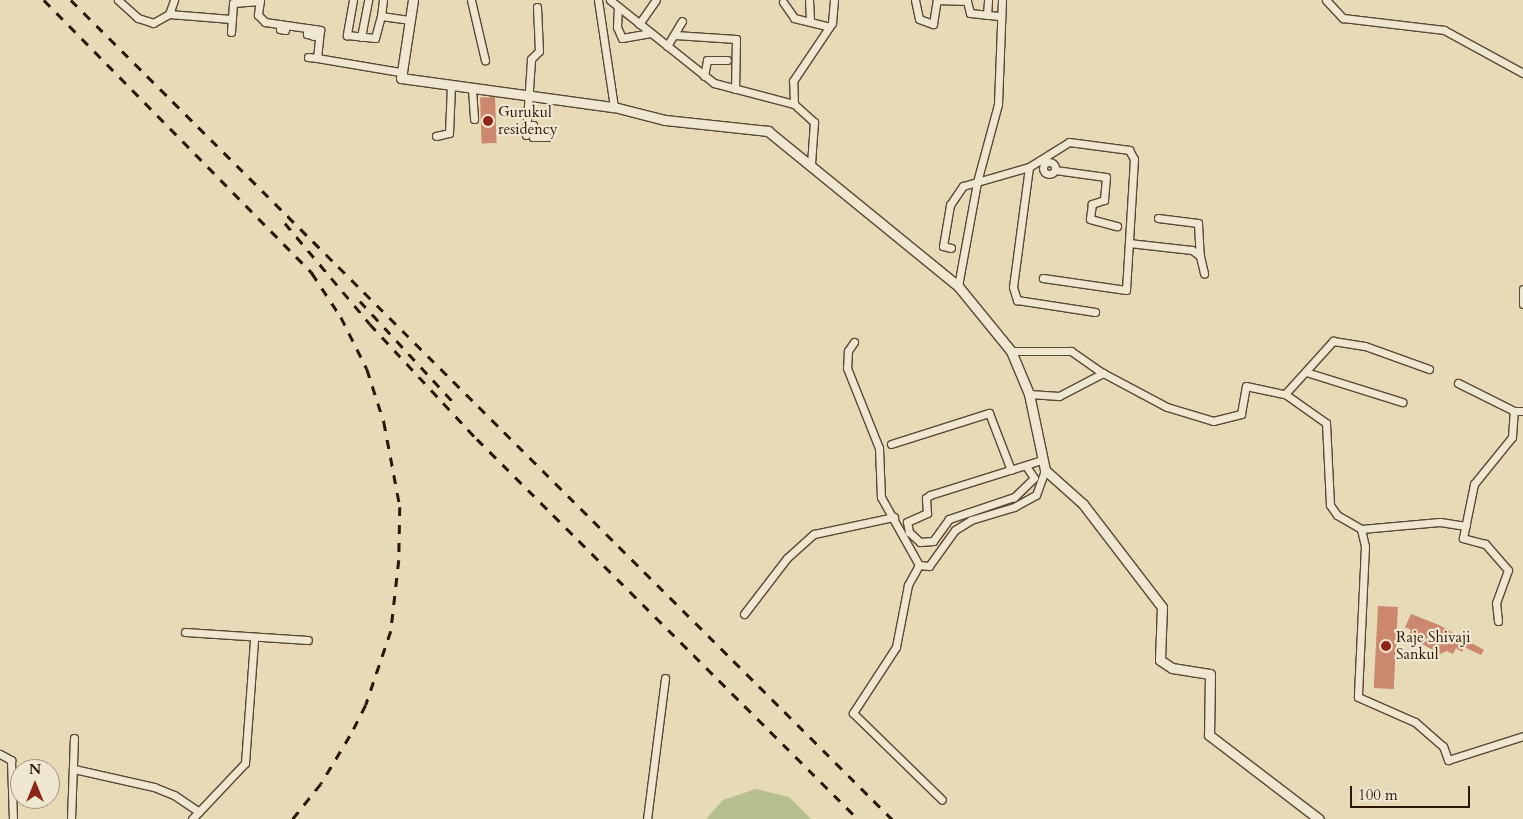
<!DOCTYPE html>
<html>
<head>
<meta charset="utf-8">
<style>
  body { margin:0 }
  #map { position:relative; width:1523px; height:819px; overflow:hidden; background:#e6dab7; font-family:Cardo,serif }
  div>[style] { position:absolute }
  [style*='--x'] { left:calc(var(--x)*1px); top:calc(var(--y)*1px); width:calc(var(--w)*1px); rotate:calc(var(--a)*1deg) }
  .green>* { inset:0; background:#b6bf8e }
  .building>* { inset:0; background:#cb886f; transform-origin:0 0 }
  .roads { filter:drop-shadow(1px 0 #5a4734) drop-shadow(-1px 0 #5a4734) drop-shadow(0 1px #5a4734) drop-shadow(0 -1px #5a4734) }
  .minor>* { height:7px; margin:-3.5px; padding:0 3.5px; transform-origin:3.5px; border-radius:3.5px; background:#efe7d0 }
  .minor>.ring { margin:-3.5px; padding:0; box-sizing:content-box; background:none; border:7px solid #efe7d0; border-radius:50% }
  .tertiary>* { height:9px; margin:-4.5px; padding:0 4.5px; transform-origin:4.5px; border-radius:4.5px; background:#efe7d0 }
  .rail>* { height:2.5px; margin-top:-1.25px; transform-origin:0; background:repeating-linear-gradient(90deg,#2b1608 0 9px,transparent 0 18px) }
  .dots>* { width:14px; height:14px; translate:-50% -50%; box-sizing:border-box; border:2px solid #efe7d0; border-radius:50% }
  span { translate:-50% -50%; white-space:nowrap; text-align:center; line-height:1.15; -webkit-text-stroke:4.5px #efe7d0; paint-order:stroke }
  .poi-label { font-size:15px; color:#2b1608 }
  .left { translate:0 -50%; text-align:left }
  .north { position:absolute; left:10px; top:759px; width:50px; height:50px; box-sizing:border-box; background:#efe7d0; border:1px solid #a19380; border-radius:50%; rotate:0deg; font-size:14px; font-weight:700; line-height:20px; text-align:center; color:#2b1608 }
  .north::after { content:''; display:block; margin:auto; width:18px; height:22px; background:#8f2418; clip-path:polygon(50% 0,100% 100%,50% 72%,0 100%) }
  .scale { position:absolute; left:1350px; top:786px; width:120px; height:22px; box-sizing:border-box; border:2px solid #2b1608; border-top:0; padding-left:6px; font-size:15px; line-height:18px; white-space:nowrap; color:#2b1608; -webkit-text-stroke:4px #efe7d0; paint-order:stroke }
</style>
</head>
<body>
<div id="map">
  <div class="green">
    <div style="clip-path:polygon(756px 789px,789px 797px,811px 819px,706px 819px,723px 800px)"></div>
  </div>
  <div class="building">
    <div style="left:495px;top:97px;width:46px;height:15px;rotate:88deg"></div>
    <div style="left:1378px;top:606px;width:20px;height:82px;rotate:3deg"></div>
    <div style="clip-path:polygon(1411px 614px,1439px 625px,1484px 650px,1481px 655px,1464px 647px,1462px 652px,1456px 648px,1453px 654px,1447px 651px,1440px 654px,1408px 636px,1411px 630px,1405px 627px)"></div>
  </div>
  <div class="roads">
    <div class="minor">
      <div style="--x:118;--y:0;--w:27;--a:42"></div>
      <div style="--x:138;--y:18;--w:16;--a:18"></div>
      <div style="--x:153;--y:23;--w:18;--a:-29"></div>
      <div style="--x:169;--y:14;--w:15;--a:-70"></div>
      <div style="--x:260;--y:0;--w:15;--a:98"></div>
      <div style="--x:258;--y:15;--w:10;--a:45"></div>
      <div style="--x:265;--y:22;--w:56;--a:8.3"></div>
      <div style="--x:320;--y:30;--w:28;--a:96"></div>
      <div style="--x:317;--y:58;--w:84;--a:9.6"></div>
      <div style="--x:353;--y:0;--w:36;--a:100"></div>
      <div style="--x:347;--y:35;--w:28;--a:6"></div>
      <div style="--x:375;--y:38;--w:23;--a:-75"></div>
      <div style="--x:383;--y:0;--w:16;--a:97"></div>
      <div style="--x:381;--y:16;--w:28;--a:8"></div>
      <div style="--x:471;--y:0;--w:62;--a:76.9"></div>
      <div style="--x:598;--y:0;--w:108;--a:81.5"></div>
      <div style="--x:610;--y:0;--w:133;--a:38.6"></div>
      <div style="--x:714;--y:83;--w:83;--a:14.7"></div>
      <div style="--x:794;--y:104;--w:27;--a:42"></div>
      <div style="--x:814;--y:122;--w:42;--a:94.1"></div>
      <div style="--x:809;--y:0;--w:21;--a:87"></div>
      <div style="--x:915;--y:0;--w:19;--a:78"></div>
      <div style="--x:919;--y:19;--w:15;--a:20"></div>
      <div style="--x:933;--y:24;--w:24;--a:-81"></div>
      <div style="--x:937;--y:0;--w:30;--a:2"></div>
      <div style="--x:967;--y:1;--w:12;--a:76"></div>
      <div style="--x:970;--y:13;--w:31;--a:6"></div>
      <div style="--x:1326;--y:0;--w:25;--a:47"></div>
      <div style="--x:1343;--y:18;--w:102;--a:6.8"></div>
      <div style="--x:1444;--y:30;--w:90;--a:28.6"></div>
      <div style="--x:783;--y:2;--w:19;--a:55"></div>
      <div style="--x:794;--y:18;--w:36;--a:14"></div>
      <div style="--x:618;--y:7;--w:20;--a:93"></div>
      <div style="--x:617;--y:27;--w:12;--a:66"></div>
      <div style="--x:622;--y:38;--w:29;--a:-10"></div>
      <div style="--x:169;--y:14;--w:62;--a:4.6"></div>
      <div style="--x:987;--y:15;--w:15;--a:-86"></div>
      <div style="--x:280;--y:24;--w:5;--a:90"></div>
      <div style="--x:280;--y:29;--w:5;--a:11"></div>
      <div style="--x:285;--y:30;--w:5;--a:-79"></div>
      <div style="--x:639;--y:24;--w:29;--a:-55"></div>
      <div style="--x:307;--y:28;--w:6;--a:90"></div>
      <div style="--x:307;--y:34;--w:7;--a:16"></div>
      <div style="--x:314;--y:36;--w:7;--a:-74"></div>
      <div style="--x:231;--y:32;--w:29;--a:-86"></div>
      <div style="--x:233;--y:3;--w:27;--a:-4"></div>
      <div style="--x:675;--y:35;--w:61;--a:3.8"></div>
      <div style="--x:736;--y:39;--w:50;--a:91.1"></div>
      <div style="--x:361;--y:37;--w:38;--a:-79"></div>
      <div style="--x:667;--y:46;--w:29;--a:-59"></div>
      <div style="--x:308;--y:57;--w:9;--a:6"></div>
      <div style="--x:704;--y:76;--w:16;--a:-79"></div>
      <div style="--x:707;--y:60;--w:20;--a:0"></div>
      <div style="--x:472;--y:89;--w:30;--a:86"></div>
      <div style="--x:794;--y:104;--w:23;--a:-92"></div>
      <div style="--x:793;--y:81;--w:70;--a:-56.1"></div>
      <div style="--x:832;--y:23;--w:23;--a:-85"></div>
      <div style="--x:527;--y:125;--w:6;--a:0"></div>
      <div style="--x:533;--y:125;--w:12;--a:90"></div>
      <div style="--x:533;--y:137;--w:14;--a:0"></div>
      <div style="--x:526;--y:135;--w:76;--a:-86.2"></div>
      <div style="--x:531;--y:59;--w:11;--a:-45"></div>
      <div style="--x:539;--y:51;--w:44;--a:-92.6"></div>
      <div style="--x:436;--y:136;--w:13;--a:-13"></div>
      <div style="--x:449;--y:133;--w:47;--a:-87.6"></div>
      <div class="ring" style="left:1043px;top:162px;width:5px;height:5px"></div>
      <div style="--x:1029;--y:167;--w:121;--a:97.6"></div>
      <div style="--x:1013;--y:287;--w:14;--a:73"></div>
      <div style="--x:1017;--y:300;--w:79;--a:8.7"></div>
      <div style="--x:1055;--y:170;--w:51;--a:7.8"></div>
      <div style="--x:1106;--y:177;--w:23;--a:95"></div>
      <div style="--x:1104;--y:200;--w:13;--a:162"></div>
      <div style="--x:1092;--y:204;--w:15;--a:98"></div>
      <div style="--x:1090;--y:219;--w:28;--a:15"></div>
      <div style="--x:1158;--y:218;--w:40;--a:7.1"></div>
      <div style="--x:1198;--y:223;--w:33;--a:87"></div>
      <div style="--x:1129;--y:243;--w:63;--a:6.3"></div>
      <div style="--x:1192;--y:250;--w:10;--a:37"></div>
      <div style="--x:1200;--y:256;--w:18;--a:77"></div>
      <div style="--x:951;--y:248;--w:8;--a:-166"></div>
      <div style="--x:943;--y:246;--w:42;--a:-80.3"></div>
      <div style="--x:950;--y:205;--w:23;--a:-56"></div>
      <div style="--x:963;--y:186;--w:69;--a:-16.1"></div>
      <div style="--x:1029;--y:167;--w:47;--a:-32"></div>
      <div style="--x:1069;--y:142;--w:61;--a:7.6"></div>
      <div style="--x:1129;--y:150;--w:10;--a:61"></div>
      <div style="--x:1134;--y:159;--w:131;--a:93.5"></div>
      <div style="--x:1126;--y:290;--w:84;--a:-171.8"></div>
      <div style="--x:958;--y:286;--w:106;--a:-79.6"></div>
      <div style="--x:977;--y:182;--w:81;--a:-74.9"></div>
      <div style="--x:998;--y:104;--w:104;--a:-87.8"></div>
      <div style="--x:1523;--y:289;--w:15;--a:90"></div>
      <div style="--x:854;--y:342;--w:11;--a:124"></div>
      <div style="--x:848;--y:351;--w:17;--a:93"></div>
      <div style="--x:847;--y:368;--w:86;--a:68.2"></div>
      <div style="--x:879;--y:448;--w:49;--a:87.7"></div>
      <div style="--x:881;--y:497;--w:78;--a:60.8"></div>
      <div style="--x:919;--y:565;--w:10;--a:6"></div>
      <div style="--x:929;--y:566;--w:44;--a:-54.2"></div>
      <div style="--x:955;--y:530;--w:19;--a:-32"></div>
      <div style="--x:971;--y:520;--w:45;--a:-16.8"></div>
      <div style="--x:1014;--y:507;--w:25;--a:-29"></div>
      <div style="--x:1036;--y:495;--w:27;--a:-70"></div>
      <div style="--x:1011;--y:351;--w:60;--a:0"></div>
      <div style="--x:1071;--y:351;--w:39;--a:35"></div>
      <div style="--x:1306;--y:372;--w:101;--a:17.4"></div>
      <div style="--x:1458;--y:383;--w:63;--a:26.6"></div>
      <div style="--x:1514;--y:411;--w:9;--a:0"></div>
      <div style="--x:1029;--y:394;--w:30;--a:4"></div>
      <div style="--x:1059;--y:396;--w:50;--a:-27.6"></div>
      <div style="--x:1103;--y:373;--w:72;--a:28"></div>
      <div style="--x:1167;--y:407;--w:48;--a:16.9"></div>
      <div style="--x:1213;--y:421;--w:29;--a:-14"></div>
      <div style="--x:1241;--y:414;--w:28;--a:-80"></div>
      <div style="--x:1246;--y:386;--w:40;--a:12"></div>
      <div style="--x:1285;--y:394;--w:72;--a:-47.8"></div>
      <div style="--x:1333;--y:341;--w:32;--a:9"></div>
      <div style="--x:1365;--y:346;--w:68;--a:19.8"></div>
      <div style="--x:1285;--y:394;--w:50;--a:35.3"></div>
      <div style="--x:1326;--y:423;--w:82;--a:87.2"></div>
      <div style="--x:1330;--y:505;--w:12;--a:55"></div>
      <div style="--x:1337;--y:515;--w:28;--a:30"></div>
      <div style="--x:1361;--y:529;--w:17;--a:77"></div>
      <div style="--x:1365;--y:546;--w:151;--a:92.7"></div>
      <div style="--x:1358;--y:697;--w:62;--a:23.7"></div>
      <div style="--x:1415;--y:722;--w:37;--a:41"></div>
      <div style="--x:1443;--y:746;--w:15;--a:70"></div>
      <div style="--x:1448;--y:760;--w:79;--a:-17.7"></div>
      <div style="--x:891;--y:444;--w:103;--a:-17.6"></div>
      <div style="--x:989;--y:413;--w:61;--a:68.9"></div>
      <div style="--x:1026;--y:466;--w:14;--a:56"></div>
      <div style="--x:1034;--y:478;--w:28;--a:136"></div>
      <div style="--x:1014;--y:497;--w:69;--a:161.3"></div>
      <div style="--x:949;--y:519;--w:27;--a:126"></div>
      <div style="--x:933;--y:541;--w:13;--a:176"></div>
      <div style="--x:920;--y:542;--w:15;--a:-138"></div>
      <div style="--x:909;--y:532;--w:10;--a:-101"></div>
      <div style="--x:907;--y:522;--w:22;--a:-24"></div>
      <div style="--x:927;--y:513;--w:15;--a:-94"></div>
      <div style="--x:926;--y:498;--w:5;--a:-37"></div>
      <div style="--x:930;--y:495;--w:117;--a:-17.4"></div>
      <div style="--x:1361;--y:529;--w:79;--a:-5.1"></div>
      <div style="--x:1440;--y:522;--w:26;--a:9"></div>
      <div style="--x:919;--y:565;--w:23;--a:119"></div>
      <div style="--x:908;--y:585;--w:63;--a:101"></div>
      <div style="--x:896;--y:647;--w:79;--a:123.1"></div>
      <div style="--x:853;--y:713;--w:124;--a:44.3"></div>
      <div style="--x:744;--y:614;--w:71;--a:-52.5"></div>
      <div style="--x:787;--y:558;--w:36;--a:-42"></div>
      <div style="--x:814;--y:534;--w:82;--a:-12"></div>
      <div style="--x:1498;--y:621;--w:18;--a:-96"></div>
      <div style="--x:1496;--y:603;--w:35;--a:-70"></div>
      <div style="--x:1508;--y:570;--w:35;--a:-131"></div>
      <div style="--x:1485;--y:544;--w:23;--a:-165"></div>
      <div style="--x:1463;--y:538;--w:55;--a:-78.5"></div>
      <div style="--x:1474;--y:484;--w:60;--a:-51"></div>
      <div style="--x:1512;--y:437;--w:26;--a:-86"></div>
      <div style="--x:185;--y:632;--w:123;--a:3.7"></div>
      <div style="--x:0;--y:754;--w:13;--a:29"></div>
      <div style="--x:11;--y:760;--w:59;--a:88.1"></div>
      <div style="--x:74;--y:769;--w:82;--a:12.7"></div>
      <div style="--x:154;--y:787;--w:22;--a:22"></div>
      <div style="--x:174;--y:795;--w:30;--a:34"></div>
      <div style="--x:71;--y:819;--w:81;--a:-87.9"></div>
      <div style="--x:192;--y:819;--w:77;--a:-46.6"></div>
      <div style="--x:245;--y:763;--w:124;--a:-85.8"></div>
      <div style="--x:647;--y:819;--w:142;--a:-82.7"></div>
    </div>
    <div class="tertiary">
      <div style="--x:413;--y:0;--w:79;--a:98.7"></div>
      <div style="--x:401;--y:78;--w:215;--a:7.8"></div>
      <div style="--x:614;--y:107;--w:53;--a:14.3"></div>
      <div style="--x:665;--y:120;--w:104;--a:6.1"></div>
      <div style="--x:768;--y:131;--w:245;--a:39.2"></div>
      <div style="--x:958;--y:286;--w:84;--a:50.8"></div>
      <div style="--x:1011;--y:351;--w:47;--a:67.3"></div>
      <div style="--x:1029;--y:394;--w:78;--a:78.1"></div>
      <div style="--x:1045;--y:470;--w:51;--a:41.8"></div>
      <div style="--x:1083;--y:504;--w:130;--a:52.5"></div>
      <div style="--x:1162;--y:607;--w:53;--a:92.2"></div>
      <div style="--x:1160;--y:660;--w:14;--a:34"></div>
      <div style="--x:1172;--y:668;--w:38;--a:9"></div>
      <div style="--x:1210;--y:674;--w:61;--a:90.9"></div>
      <div style="--x:1209;--y:735;--w:138;--a:37.4"></div>
    </div>
  </div>
  <div class="rail">
    <div style="--x:44;--y:0;--w:383;--a:45.5"></div>
    <div style="--x:312;--y:273;--w:53;--a:56.6"></div>
    <div style="--x:341;--y:317;--w:58;--a:63.4"></div>
    <div style="--x:367;--y:369;--w:56;--a:72.2"></div>
    <div style="--x:384;--y:422;--w:86;--a:79.3"></div>
    <div style="--x:400;--y:507;--w:53;--a:91.1"></div>
    <div style="--x:399;--y:560;--w:71;--a:96.4"></div>
    <div style="--x:391;--y:631;--w:78;--a:108.7"></div>
    <div style="--x:366;--y:705;--w:35;--a:117"></div>
    <div style="--x:350;--y:736;--w:56;--a:121.1"></div>
    <div style="--x:321;--y:784;--w:45;--a:128.7"></div>
    <div style="--x:71;--y:0;--w:1160;--a:44.93"></div>
    <div style="--x:285;--y:223;--w:132;--a:49.9"></div>
    <div style="--x:370;--y:324;--w:157;--a:47.1"></div>
    <div style="--x:477;--y:439;--w:538;--a:44.92"></div>
    <div style="--x:360;--y:301;--w:140;--a:47.3"></div>
  </div>
  <div class="dots">
    <div style="left:488px;top:121px;background:#8f2418"></div>
    <div style="left:1386px;top:646px;background:#8f2418"></div>
  </div>
  <div class="poi-label">
    <span class="left" style="left:498px;top:121px">Gurukul<br>residency</span>
    <span class="left" style="left:1396px;top:646px">Raje Shivaji<br>Sankul</span>
  </div>
  <div class="north">N</div>
  <div class="scale">100 m</div>
</div>
</body>
</html>
